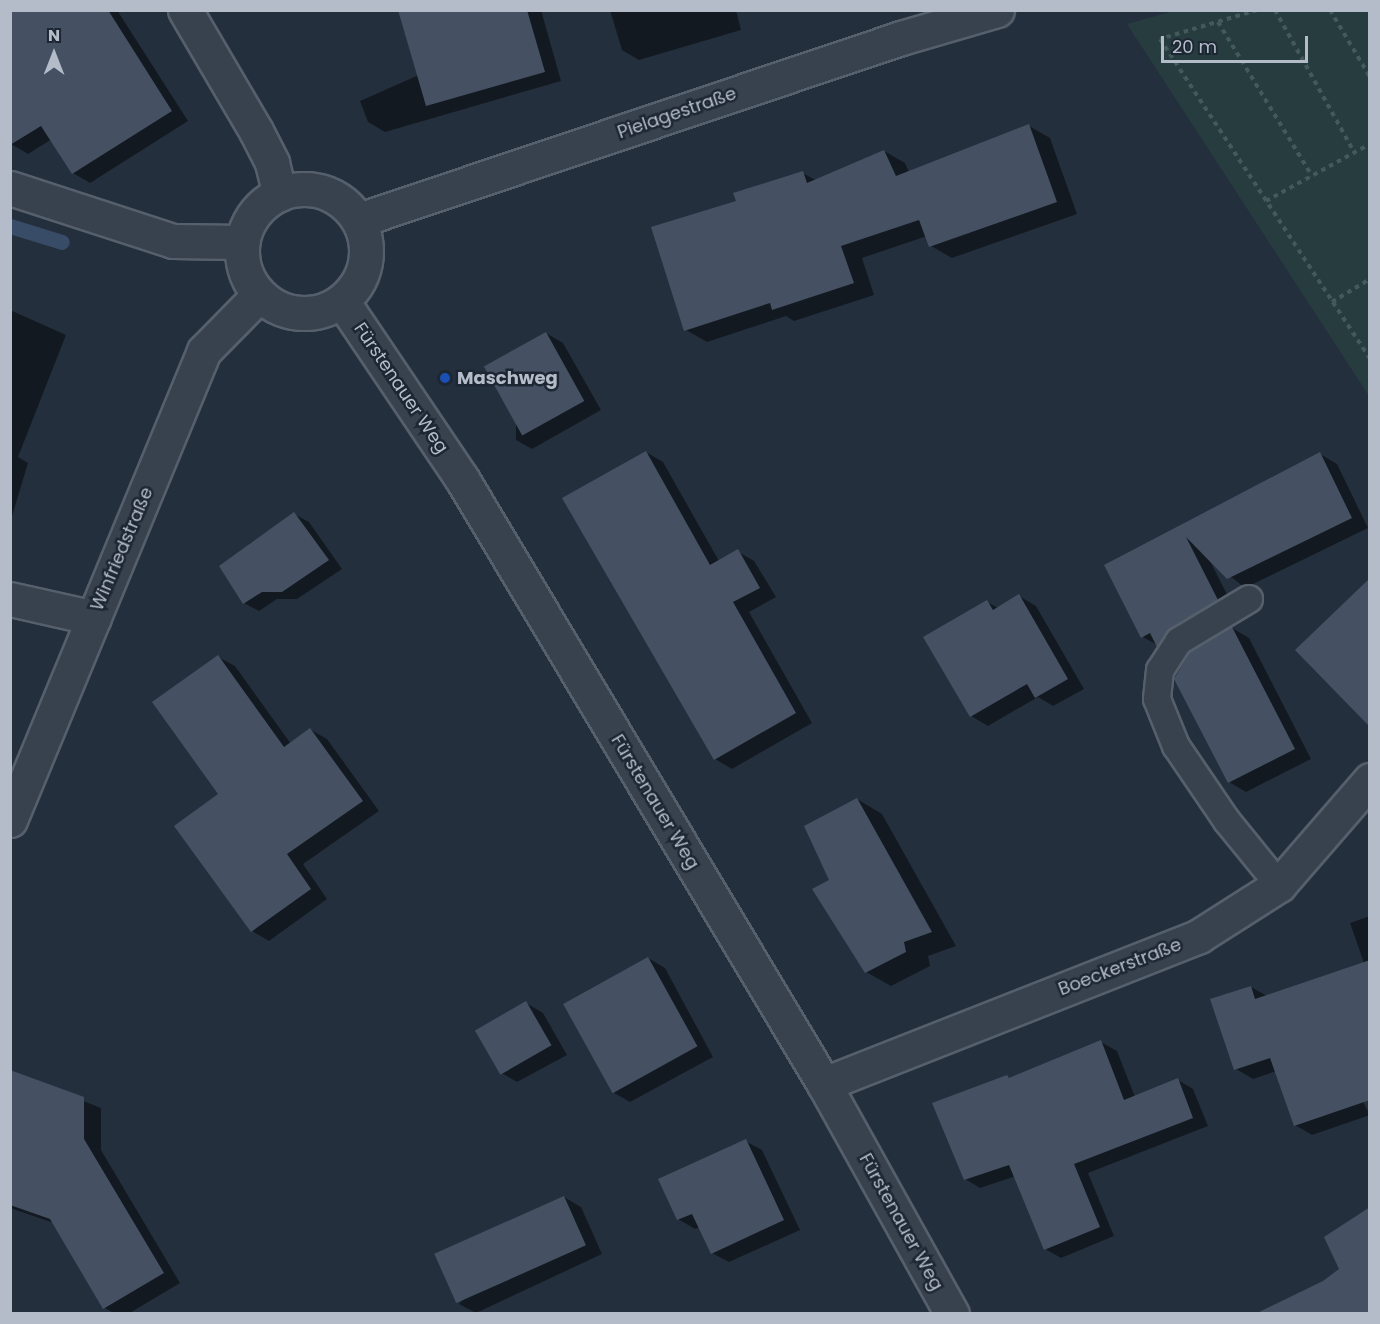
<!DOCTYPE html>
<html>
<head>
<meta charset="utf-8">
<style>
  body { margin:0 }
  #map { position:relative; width:1380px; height:1324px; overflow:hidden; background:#242f3e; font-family:Poppins,sans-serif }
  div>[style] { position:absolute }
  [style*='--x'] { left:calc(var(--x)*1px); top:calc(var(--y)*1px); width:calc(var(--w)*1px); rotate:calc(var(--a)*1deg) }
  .green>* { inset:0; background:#263c3f }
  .shadow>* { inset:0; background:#0007 }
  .stream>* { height:15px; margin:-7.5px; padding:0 7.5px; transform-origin:7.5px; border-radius:7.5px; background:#394c67 }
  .building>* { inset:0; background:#455162; transform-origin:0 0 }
  .path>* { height:4px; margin-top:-2px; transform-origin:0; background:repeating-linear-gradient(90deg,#44595c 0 4.5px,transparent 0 9px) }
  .roads { filter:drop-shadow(2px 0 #565f6c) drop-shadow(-2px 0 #565f6c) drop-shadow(0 2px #565f6c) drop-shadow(0 -2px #565f6c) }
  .service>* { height:26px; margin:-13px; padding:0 13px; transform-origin:13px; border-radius:13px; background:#38414e }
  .minor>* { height:33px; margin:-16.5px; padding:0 16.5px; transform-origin:16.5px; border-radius:16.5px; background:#38414e }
  .minor>.ring { margin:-16.5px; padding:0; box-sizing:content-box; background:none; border:33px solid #38414e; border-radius:50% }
  .dots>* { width:16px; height:16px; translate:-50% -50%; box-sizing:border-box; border:3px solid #1d2633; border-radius:50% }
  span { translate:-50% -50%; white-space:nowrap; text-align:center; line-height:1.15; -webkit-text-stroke:5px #1d2633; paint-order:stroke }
  .street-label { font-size:18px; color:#b4bcc9 }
  .poi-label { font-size:18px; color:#b4bcc9; font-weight:700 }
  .left { translate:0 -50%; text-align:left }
  .frame { position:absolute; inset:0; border:12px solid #b4bcc9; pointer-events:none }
  .north { position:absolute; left:24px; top:24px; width:60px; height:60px; -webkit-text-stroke:4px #1d2633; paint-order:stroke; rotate:0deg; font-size:16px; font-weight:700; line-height:24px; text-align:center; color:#b4bcc9 }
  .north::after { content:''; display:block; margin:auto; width:21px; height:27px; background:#b4bcc9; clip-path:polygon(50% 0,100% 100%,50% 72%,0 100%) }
  .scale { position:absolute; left:1161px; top:36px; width:147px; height:27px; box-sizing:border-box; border:3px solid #b4bcc9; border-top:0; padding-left:8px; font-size:18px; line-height:21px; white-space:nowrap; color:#b4bcc9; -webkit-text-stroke:4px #1d2633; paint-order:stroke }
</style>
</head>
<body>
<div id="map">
  <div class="green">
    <div style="clip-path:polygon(1177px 10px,1369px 11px,1369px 396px,1127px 24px)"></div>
  </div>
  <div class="shadow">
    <div style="clip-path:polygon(10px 10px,117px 10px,188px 121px,90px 183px,73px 173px,52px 139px,28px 154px,11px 144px)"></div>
    <div style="clip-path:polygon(420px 10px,541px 10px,561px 81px,385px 132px,368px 122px,360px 101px,439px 66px)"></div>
    <div style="clip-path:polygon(610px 10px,736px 10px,741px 30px,639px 60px,622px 50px)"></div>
    <div style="clip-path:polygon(1029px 126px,1050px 138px,1077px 214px,952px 258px,931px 246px,927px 236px,862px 258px,874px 295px,794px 321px,786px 316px,707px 342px,686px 330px,738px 202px,803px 173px,817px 181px,884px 151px,905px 163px,909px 172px)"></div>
    <div style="clip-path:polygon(10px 310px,66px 335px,18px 457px,28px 463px,10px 523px)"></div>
    <div style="clip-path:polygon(546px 333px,563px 343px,601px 410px,532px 449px,516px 440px,516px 421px)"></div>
    <div style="clip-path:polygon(646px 452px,663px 462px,719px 561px,737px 551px,754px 561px,776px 597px,749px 612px,812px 723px,732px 769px,715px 759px)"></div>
    <div style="clip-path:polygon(1320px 454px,1337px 464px,1368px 528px,1245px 588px,1209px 559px,1235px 610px,1175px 655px,1143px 637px,1106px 566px)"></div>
    <div style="clip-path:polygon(294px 514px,309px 522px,342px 569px,297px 599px,277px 599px,259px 611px,244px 603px,249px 544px)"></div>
    <div style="clip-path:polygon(1019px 596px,1036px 606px,1084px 689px,1053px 706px,1038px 697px,988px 726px,971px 716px,987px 602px,998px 608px)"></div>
    <div style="clip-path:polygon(1232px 628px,1249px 638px,1311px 759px,1246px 792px,1229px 782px)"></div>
    <div style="clip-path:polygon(218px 657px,235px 666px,291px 744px,311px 730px,327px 739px,379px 811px,303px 864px,327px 899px,269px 941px,252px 931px,221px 794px)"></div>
    <div style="clip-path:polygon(857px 799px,882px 814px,956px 946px,928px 956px,930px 966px,891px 986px,866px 972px,831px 880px)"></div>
    <div style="clip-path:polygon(1370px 916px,1370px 1013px,1364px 963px,1350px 923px)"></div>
    <div style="clip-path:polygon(648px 958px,665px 968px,713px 1057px,630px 1102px,614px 1093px)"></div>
    <div style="clip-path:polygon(1251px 987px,1267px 996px,1308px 998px,1370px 1115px,1312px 1135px,1295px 1125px,1276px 1071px,1253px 1079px,1236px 1069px)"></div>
    <div style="clip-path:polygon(526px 1003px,543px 1013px,567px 1055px,517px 1082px,500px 1072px)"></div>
    <div style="clip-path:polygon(1101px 1042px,1117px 1051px,1135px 1097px,1178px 1080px,1193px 1089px,1208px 1126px,1088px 1173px,1114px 1236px,1061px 1258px,1045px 1249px,1016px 1176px,980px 1188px,965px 1179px,1007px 1077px,1011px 1079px)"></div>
    <div style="clip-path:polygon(10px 1072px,101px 1108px,101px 1150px,180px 1283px,128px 1314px,115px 1314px,105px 1308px,54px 1223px,10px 1208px)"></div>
    <div style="clip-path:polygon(745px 1141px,762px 1150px,800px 1230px,729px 1262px,712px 1253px,700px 1227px,695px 1229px,678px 1219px)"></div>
    <div style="clip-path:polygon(564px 1197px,581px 1207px,602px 1254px,476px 1313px,459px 1304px)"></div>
  </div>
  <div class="stream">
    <div style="--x:10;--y:226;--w:54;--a:17.1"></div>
  </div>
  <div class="building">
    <div style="clip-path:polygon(10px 10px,108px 10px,172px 111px,72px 174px,41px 126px,10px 145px)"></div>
    <div style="clip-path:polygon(398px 10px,527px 10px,545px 72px,426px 106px)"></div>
    <div style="clip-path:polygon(1029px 124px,1057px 202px,929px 247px,919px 220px,841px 246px,854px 283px,772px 310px,770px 303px,684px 331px,651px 227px,736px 201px,733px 193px,803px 171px,807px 183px,884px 150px,896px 176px)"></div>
    <div style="left:546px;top:332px;width:79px;height:71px;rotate:61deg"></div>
    <div style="clip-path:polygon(646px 451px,710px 565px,738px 549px,760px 588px,733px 602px,796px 713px,714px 760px,562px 498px)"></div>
    <div style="clip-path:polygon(1320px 452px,1352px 518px,1227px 579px,1186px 537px,1218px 600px,1171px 628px,1157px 647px,1150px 633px,1141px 638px,1104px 565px)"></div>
    <div style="clip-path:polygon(294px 512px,329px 560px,282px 592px,262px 592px,243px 604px,219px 566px)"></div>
    <div style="clip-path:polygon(1370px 578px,1370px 727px,1295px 650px)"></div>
    <div style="clip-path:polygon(1019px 594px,1068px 679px,1035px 698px,1027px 684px,970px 717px,923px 637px,987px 600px,993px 610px)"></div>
    <div style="clip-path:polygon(1232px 627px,1295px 749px,1228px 783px,1174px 679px,1190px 652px)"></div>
    <div style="clip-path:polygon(218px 655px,284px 747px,310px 728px,363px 801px,287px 854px,311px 889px,251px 932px,174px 826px,218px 794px,152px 702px)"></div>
    <div style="clip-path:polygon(857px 798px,932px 932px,904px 942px,906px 952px,865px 973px,812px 889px,829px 880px,804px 826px)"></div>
    <div style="left:648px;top:957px;width:102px;height:97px;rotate:61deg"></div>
    <div style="clip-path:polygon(1370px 960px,1370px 1100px,1294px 1126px,1270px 1058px,1234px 1070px,1210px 999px,1251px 986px,1255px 999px)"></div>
    <div style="left:526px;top:1001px;width:51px;height:59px;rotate:60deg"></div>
    <div style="clip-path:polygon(1101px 1040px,1124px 1100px,1178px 1078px,1193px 1118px,1074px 1164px,1100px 1227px,1044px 1250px,1009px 1165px,964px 1180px,932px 1103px,1007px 1075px,1009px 1078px)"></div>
    <div style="clip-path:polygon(10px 1070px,84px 1097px,84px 1139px,164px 1273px,103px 1309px,50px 1219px,10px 1205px)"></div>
    <div style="clip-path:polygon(746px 1139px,784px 1220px,711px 1254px,692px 1214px,677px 1220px,658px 1179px)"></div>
    <div style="left:564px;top:1196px;width:54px;height:142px;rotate:66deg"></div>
    <div style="clip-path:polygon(1370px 1207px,1370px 1314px,1255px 1314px,1323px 1281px,1339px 1269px,1324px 1237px)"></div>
  </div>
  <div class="path">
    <div style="--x:1257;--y:10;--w:101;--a:163.4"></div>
    <div style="--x:1160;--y:39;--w:383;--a:56.7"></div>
    <div style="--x:1275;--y:10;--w:162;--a:60.9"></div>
    <div style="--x:1330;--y:10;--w:78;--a:59.2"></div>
    <div style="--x:1218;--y:22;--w:180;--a:58.6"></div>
    <div style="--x:1266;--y:201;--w:119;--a:-28.7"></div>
    <div style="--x:1332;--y:302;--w:44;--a:-31.2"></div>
  </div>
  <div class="roads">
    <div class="service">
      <div style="--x:1249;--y:599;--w:82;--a:149"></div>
      <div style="--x:1179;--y:641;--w:35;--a:123"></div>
      <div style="--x:1160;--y:670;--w:29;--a:96"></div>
      <div style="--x:1157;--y:699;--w:51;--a:68"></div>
      <div style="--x:1176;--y:746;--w:91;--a:55.8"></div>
      <div style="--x:1227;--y:821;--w:82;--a:50.9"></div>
    </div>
    <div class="minor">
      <div style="--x:185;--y:10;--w:140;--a:59.6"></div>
      <div style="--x:256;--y:131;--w:36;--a:63"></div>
      <div style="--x:272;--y:163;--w:32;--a:76"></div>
      <div style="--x:10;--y:188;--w:171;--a:18"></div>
      <div style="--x:173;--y:241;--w:69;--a:0.8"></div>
      <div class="ring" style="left:242px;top:189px;width:91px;height:91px"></div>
      <div style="--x:359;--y:220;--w:572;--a:-18.56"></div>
      <div style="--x:901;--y:38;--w:100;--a:-16.3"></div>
      <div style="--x:342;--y:301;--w:215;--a:56"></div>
      <div style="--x:462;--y:479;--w:705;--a:59.11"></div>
      <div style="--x:824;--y:1084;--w:263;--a:60.9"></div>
      <div style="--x:10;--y:599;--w:86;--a:12.7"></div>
      <div style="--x:10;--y:820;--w:508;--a:-67.53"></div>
      <div style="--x:204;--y:351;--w:78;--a:-45.5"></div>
      <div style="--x:824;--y:1084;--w:403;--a:-21.5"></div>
      <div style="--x:1199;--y:936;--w:95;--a:-32.5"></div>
      <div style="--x:1279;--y:885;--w:139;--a:-49.1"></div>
    </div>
  </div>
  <div class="dots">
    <div style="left:445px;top:378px;background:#1a4fb4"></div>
  </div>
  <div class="street-label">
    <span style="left:677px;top:113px;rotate:-19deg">Pielagestraße</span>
    <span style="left:401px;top:388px;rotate:56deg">Fürstenauer Weg</span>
    <span style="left:122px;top:549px;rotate:-67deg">Winfriedstraße</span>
    <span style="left:655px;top:802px;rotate:59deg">Fürstenauer Weg</span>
    <span style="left:1120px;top:967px;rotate:-21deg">Boeckerstraße</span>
    <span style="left:901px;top:1222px;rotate:61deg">Fürstenauer Weg</span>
  </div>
  <div class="poi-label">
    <span class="left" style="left:457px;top:378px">Maschweg</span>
  </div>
  <div class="frame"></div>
  <div class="north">N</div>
  <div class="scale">20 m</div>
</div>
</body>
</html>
